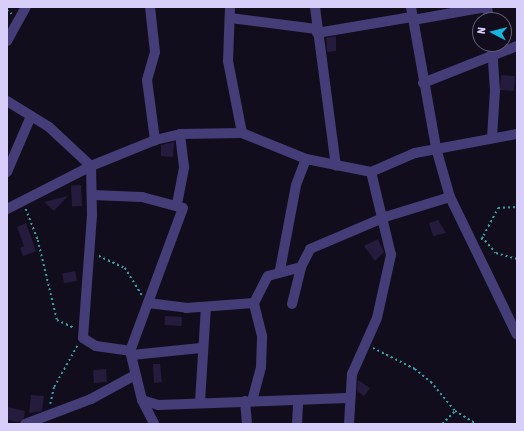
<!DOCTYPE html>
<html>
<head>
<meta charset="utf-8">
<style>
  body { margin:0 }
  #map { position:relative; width:524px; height:431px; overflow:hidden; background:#120d1d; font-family:"Asap Condensed",sans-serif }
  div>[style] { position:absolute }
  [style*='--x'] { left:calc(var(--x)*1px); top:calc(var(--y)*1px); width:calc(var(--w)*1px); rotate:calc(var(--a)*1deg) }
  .building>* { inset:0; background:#251b3c; transform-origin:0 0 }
  .path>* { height:1.5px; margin-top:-0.75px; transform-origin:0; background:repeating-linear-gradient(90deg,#38a0a4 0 2px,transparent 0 5px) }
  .street>* { height:10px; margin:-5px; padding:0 5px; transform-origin:5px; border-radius:5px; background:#453d77 }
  span { translate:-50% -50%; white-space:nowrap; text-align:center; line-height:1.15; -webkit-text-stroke:4px #120d1d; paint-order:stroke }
  .frame { position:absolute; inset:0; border:8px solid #d7cefa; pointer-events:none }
  .north { position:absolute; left:472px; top:12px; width:40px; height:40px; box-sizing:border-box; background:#120d1d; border:1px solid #615a75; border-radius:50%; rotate:277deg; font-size:11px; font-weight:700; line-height:16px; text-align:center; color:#d7cefa }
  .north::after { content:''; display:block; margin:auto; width:14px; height:18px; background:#15b7df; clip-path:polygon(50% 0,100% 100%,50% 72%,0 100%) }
</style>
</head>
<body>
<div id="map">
  <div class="building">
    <div style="clip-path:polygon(336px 36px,336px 51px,327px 52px,326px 38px)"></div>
    <div style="left:501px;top:75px;width:14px;height:15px;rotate:4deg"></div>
    <div style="clip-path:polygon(174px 142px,173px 157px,161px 156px,161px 145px)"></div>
    <div style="left:81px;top:185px;width:21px;height:10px;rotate:87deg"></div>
    <div style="clip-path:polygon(68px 196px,54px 211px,44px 202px)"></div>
    <div style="clip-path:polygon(438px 220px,446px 233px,433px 236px,429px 223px)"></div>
    <div style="clip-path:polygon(26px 223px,36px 251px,23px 256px,20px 248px,24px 246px,17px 227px)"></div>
    <div style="clip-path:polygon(378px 239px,384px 252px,375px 261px,364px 246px)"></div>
    <div style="left:75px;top:271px;width:10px;height:13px;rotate:79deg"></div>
    <div style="left:165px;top:316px;width:17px;height:9px;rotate:3deg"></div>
    <div style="clip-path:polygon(153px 364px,160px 364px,162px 382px,154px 383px)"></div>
    <div style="left:106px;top:369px;width:13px;height:13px;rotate:86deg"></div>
    <div style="clip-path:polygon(358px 380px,370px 388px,364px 396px,357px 391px)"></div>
    <div style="clip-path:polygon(31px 395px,44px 396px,42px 411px,29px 413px)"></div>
    <div style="clip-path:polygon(7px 407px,25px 411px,24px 418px,19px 422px,7px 420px)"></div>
  </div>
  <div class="path">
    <div style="--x:7;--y:10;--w:6;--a:39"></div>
    <div style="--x:26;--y:209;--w:33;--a:69"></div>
    <div style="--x:38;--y:240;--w:82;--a:76.6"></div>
    <div style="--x:57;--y:320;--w:19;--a:25"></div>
    <div style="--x:482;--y:237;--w:21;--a:49"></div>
    <div style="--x:496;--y:253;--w:22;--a:16"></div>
    <div style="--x:481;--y:240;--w:36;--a:-62"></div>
    <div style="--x:498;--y:208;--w:19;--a:-3"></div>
    <div style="--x:99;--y:256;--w:29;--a:25"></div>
    <div style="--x:125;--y:268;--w:32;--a:58"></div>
    <div style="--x:373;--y:348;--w:47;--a:26.6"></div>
    <div style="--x:415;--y:369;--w:21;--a:39"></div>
    <div style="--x:431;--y:382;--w:38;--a:50"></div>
    <div style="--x:455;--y:411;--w:26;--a:31"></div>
    <div style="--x:50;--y:404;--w:17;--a:-77"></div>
    <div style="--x:54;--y:387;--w:47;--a:-60.7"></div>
    <div style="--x:442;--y:424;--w:18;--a:-45"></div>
  </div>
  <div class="street">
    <div style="--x:150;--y:7;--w:45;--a:83.7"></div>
    <div style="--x:155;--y:52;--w:29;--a:106"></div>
    <div style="--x:147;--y:80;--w:61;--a:82.4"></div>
    <div style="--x:230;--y:7;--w:54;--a:92.1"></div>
    <div style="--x:228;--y:61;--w:73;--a:79"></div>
    <div style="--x:315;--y:7;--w:160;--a:82.5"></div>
    <div style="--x:411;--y:7;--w:143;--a:79.9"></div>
    <div style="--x:436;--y:148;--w:51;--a:74.1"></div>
    <div style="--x:450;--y:197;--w:153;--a:64.1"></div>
    <div style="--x:487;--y:7;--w:13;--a:81"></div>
    <div style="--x:230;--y:18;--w:87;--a:7.3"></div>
    <div style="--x:413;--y:20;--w:74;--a:-10.1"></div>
    <div style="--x:317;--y:33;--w:96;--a:-9.6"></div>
    <div style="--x:7;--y:41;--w:39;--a:-61"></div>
    <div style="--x:423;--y:83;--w:101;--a:-21.5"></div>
    <div style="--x:7;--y:101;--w:49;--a:31.8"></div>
    <div style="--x:49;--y:127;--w:57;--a:42.9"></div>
    <div style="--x:91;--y:166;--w:49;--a:88.8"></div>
    <div style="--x:92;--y:215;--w:123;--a:94.2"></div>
    <div style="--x:83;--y:338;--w:15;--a:32"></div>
    <div style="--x:96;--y:346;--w:34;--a:8"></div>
    <div style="--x:130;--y:351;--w:50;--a:76.2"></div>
    <div style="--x:142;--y:400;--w:27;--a:63"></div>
    <div style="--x:492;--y:137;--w:46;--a:-86.3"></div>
    <div style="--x:495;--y:91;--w:47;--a:-93.7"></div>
    <div style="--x:7;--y:172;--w:61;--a:-66.8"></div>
    <div style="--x:92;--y:195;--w:50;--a:2.3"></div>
    <div style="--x:142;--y:197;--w:42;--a:15"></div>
    <div style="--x:183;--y:208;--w:153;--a:110.3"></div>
    <div style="--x:177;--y:204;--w:38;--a:-79"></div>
    <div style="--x:184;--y:167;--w:33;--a:-97"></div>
    <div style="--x:7;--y:209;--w:94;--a:-27.1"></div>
    <div style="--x:91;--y:166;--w:69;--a:-22.1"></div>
    <div style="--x:155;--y:140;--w:26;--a:-13"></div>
    <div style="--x:180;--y:134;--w:62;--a:-0.9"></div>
    <div style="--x:242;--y:133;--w:69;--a:22.1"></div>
    <div style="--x:306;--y:159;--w:66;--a:11.3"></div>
    <div style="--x:371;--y:172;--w:48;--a:-23.4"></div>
    <div style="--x:415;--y:153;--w:104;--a:-10.6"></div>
    <div style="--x:280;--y:270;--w:86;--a:-79.3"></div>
    <div style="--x:296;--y:185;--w:28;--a:-69"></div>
    <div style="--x:148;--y:303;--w:38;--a:7"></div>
    <div style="--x:186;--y:308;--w:68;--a:-4.2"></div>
    <div style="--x:254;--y:303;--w:30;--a:-63"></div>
    <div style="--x:268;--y:276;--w:34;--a:-15"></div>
    <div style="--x:292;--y:304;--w:38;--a:-76"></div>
    <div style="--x:301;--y:267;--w:20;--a:-63"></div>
    <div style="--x:310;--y:249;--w:82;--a:-23.1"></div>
    <div style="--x:385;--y:217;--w:68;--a:-17.1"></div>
    <div style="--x:132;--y:355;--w:69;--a:-5.8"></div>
    <div style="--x:142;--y:400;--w:17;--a:17"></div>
    <div style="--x:158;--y:405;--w:190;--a:-2.1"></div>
    <div style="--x:245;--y:401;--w:23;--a:85"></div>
    <div style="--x:252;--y:401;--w:35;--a:-75"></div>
    <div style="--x:261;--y:367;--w:31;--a:-88"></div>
    <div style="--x:262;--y:336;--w:34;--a:-104"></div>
    <div style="--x:200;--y:402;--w:95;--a:-86.4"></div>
    <div style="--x:25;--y:424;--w:71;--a:-20.7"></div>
    <div style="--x:91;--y:399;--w:50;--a:-28.6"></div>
    <div style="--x:297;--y:424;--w:22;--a:-87"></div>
    <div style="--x:349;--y:424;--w:50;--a:-86.6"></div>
    <div style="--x:352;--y:374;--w:61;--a:-65.9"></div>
    <div style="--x:377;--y:318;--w:65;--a:-77.5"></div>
    <div style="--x:391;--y:255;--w:85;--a:-103.5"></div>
  </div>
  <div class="frame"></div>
  <div class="north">N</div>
</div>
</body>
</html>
